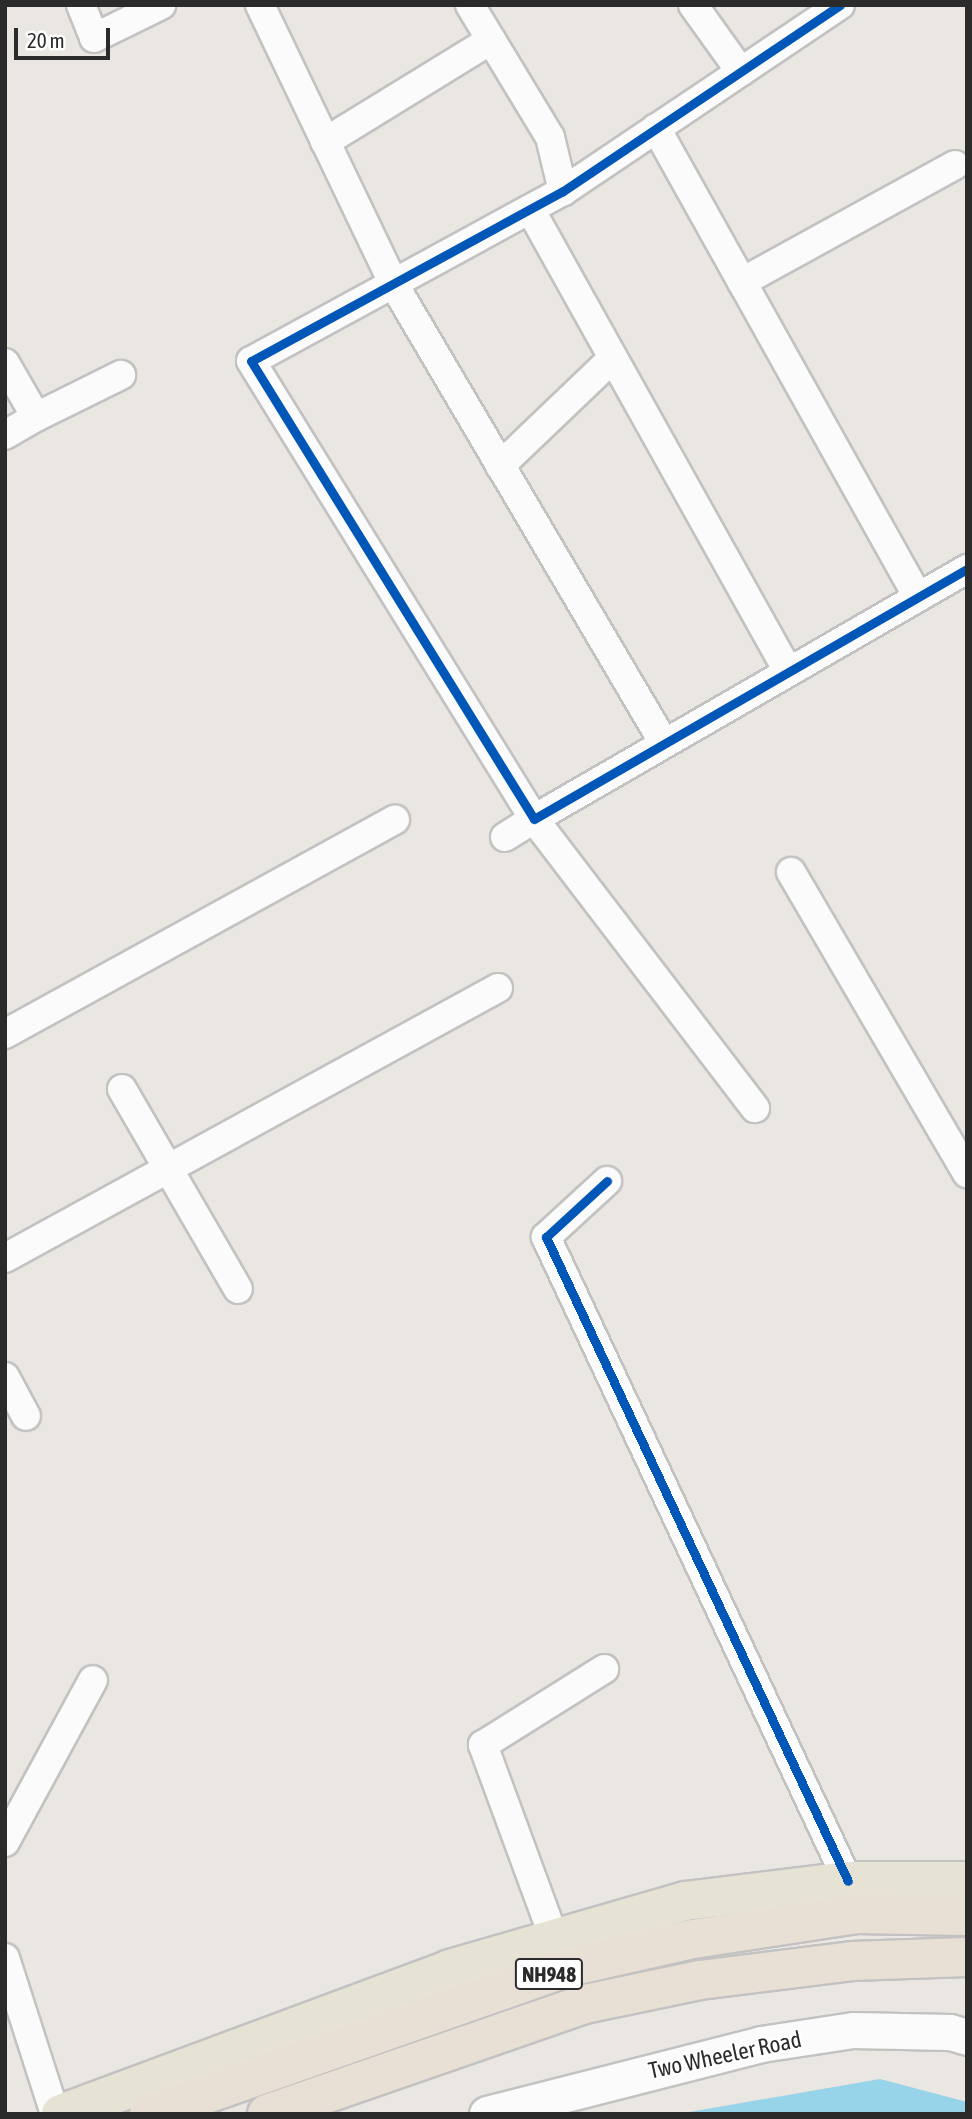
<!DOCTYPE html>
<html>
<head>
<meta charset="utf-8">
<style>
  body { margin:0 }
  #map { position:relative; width:972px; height:2119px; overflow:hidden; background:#eae6e2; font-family:"Asap Condensed",sans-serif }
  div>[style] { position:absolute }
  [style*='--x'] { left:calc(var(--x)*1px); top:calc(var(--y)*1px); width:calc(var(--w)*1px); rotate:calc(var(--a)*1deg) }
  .water>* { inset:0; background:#97d3e9 }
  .roads { filter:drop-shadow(2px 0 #c3c2c2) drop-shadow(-2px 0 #c3c2c2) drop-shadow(0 2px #c3c2c2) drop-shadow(0 -2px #c3c2c2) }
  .minor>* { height:28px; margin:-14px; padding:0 14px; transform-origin:14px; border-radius:14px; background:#fcfbfb }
  .tertiary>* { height:35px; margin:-17.5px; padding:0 17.5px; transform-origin:17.5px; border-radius:17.5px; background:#fcfbfb }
  .primary>* { height:38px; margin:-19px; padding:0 19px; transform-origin:19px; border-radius:19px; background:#e7e3d4 }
  .trunk>* { height:38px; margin:-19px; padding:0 19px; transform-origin:19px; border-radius:19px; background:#e8e0d4 }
  .cycleway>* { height:9px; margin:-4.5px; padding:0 4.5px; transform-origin:4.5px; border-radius:4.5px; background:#0057b8 }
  span { translate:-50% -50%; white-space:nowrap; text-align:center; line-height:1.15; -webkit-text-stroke:5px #fff; paint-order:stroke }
  .shield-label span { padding:2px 5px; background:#fff; border:2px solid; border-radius:5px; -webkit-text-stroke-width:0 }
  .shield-label { font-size:21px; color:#2b2b2b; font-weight:700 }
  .street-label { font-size:23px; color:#2b2b2b }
  .frame { position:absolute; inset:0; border:7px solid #2b2b2b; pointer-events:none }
  .scale { position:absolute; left:14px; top:28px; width:96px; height:32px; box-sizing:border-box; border:4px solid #2b2b2b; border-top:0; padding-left:9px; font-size:21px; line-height:24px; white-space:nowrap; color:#2b2b2b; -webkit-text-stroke:5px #fff; paint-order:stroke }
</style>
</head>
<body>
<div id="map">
  <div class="water">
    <div style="clip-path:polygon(880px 2079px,967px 2102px,967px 2114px,678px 2114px)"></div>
  </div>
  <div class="roads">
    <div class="minor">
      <div style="--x:81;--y:5;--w:35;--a:68"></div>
      <div style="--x:94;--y:38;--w:75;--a:-26.2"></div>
      <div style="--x:260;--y:5;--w:308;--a:64.4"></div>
      <div style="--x:393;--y:283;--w:534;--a:59.5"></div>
      <div style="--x:470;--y:5;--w:154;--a:58.8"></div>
      <div style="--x:550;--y:137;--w:56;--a:76.5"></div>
      <div style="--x:693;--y:5;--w:82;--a:54.4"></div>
      <div style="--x:840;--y:5;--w:334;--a:146.1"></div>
      <div style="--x:563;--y:191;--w:355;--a:151.4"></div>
      <div style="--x:251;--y:361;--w:538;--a:58.29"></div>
      <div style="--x:534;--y:819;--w:500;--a:-30"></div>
      <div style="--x:656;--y:128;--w:537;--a:60.81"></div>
      <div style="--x:325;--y:142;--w:195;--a:-31.6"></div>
      <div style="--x:530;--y:209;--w:529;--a:60.82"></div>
      <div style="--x:742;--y:282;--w:243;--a:-28.8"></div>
      <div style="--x:5;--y:363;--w:62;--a:60.1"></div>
      <div style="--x:36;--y:417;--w:36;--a:150"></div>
      <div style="--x:36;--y:417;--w:95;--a:-26.3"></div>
      <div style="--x:500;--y:466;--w:156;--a:-43.7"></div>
      <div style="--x:505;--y:837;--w:34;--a:-32"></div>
      <div style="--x:534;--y:819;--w:364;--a:52.6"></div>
      <div style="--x:791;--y:872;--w:349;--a:59.7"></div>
      <div style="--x:5;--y:1034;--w:445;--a:-28.8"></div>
      <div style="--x:122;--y:1089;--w:231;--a:59.9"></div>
      <div style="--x:607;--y:1181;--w:83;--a:137.4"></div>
      <div style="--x:546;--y:1237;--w:711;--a:64.88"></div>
      <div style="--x:5;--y:1258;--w:562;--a:-28.71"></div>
      <div style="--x:5;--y:1377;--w:44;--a:61.7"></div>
      <div style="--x:5;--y:1842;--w:184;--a:-61.5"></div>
      <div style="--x:554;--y:1938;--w:206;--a:-110.2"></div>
      <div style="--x:483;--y:1745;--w:143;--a:-32.1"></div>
      <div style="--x:5;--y:1958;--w:164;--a:72.2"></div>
    </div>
    <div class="tertiary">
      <div style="--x:487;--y:2114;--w:283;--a:-14.3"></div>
      <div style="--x:761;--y:2044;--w:93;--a:-8.7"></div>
      <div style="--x:853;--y:2030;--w:97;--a:1.2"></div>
      <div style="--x:950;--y:2032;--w:18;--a:16"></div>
    </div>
    <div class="primary">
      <div style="--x:61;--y:2114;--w:415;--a:-20.4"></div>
      <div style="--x:450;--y:1969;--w:245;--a:-16.1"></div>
      <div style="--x:685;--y:1901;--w:164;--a:-7"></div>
      <div style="--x:848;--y:1881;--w:119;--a:0"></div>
    </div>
    <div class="trunk">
      <div style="--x:149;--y:2114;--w:445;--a:-19.3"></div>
      <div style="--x:569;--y:1967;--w:127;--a:-12.7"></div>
      <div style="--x:693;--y:1939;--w:166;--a:-8.7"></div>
      <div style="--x:857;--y:1914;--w:110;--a:1"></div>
      <div style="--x:267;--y:2114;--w:336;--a:-19.1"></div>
      <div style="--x:585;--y:2004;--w:117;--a:-11.8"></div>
      <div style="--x:700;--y:1980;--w:153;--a:-7.1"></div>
      <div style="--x:852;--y:1961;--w:115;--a:-2"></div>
    </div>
  </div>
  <div class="cycleway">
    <div style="--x:840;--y:5;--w:334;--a:146.1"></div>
    <div style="--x:563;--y:191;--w:355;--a:151.4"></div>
    <div style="--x:251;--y:361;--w:538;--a:58.29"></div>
    <div style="--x:534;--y:819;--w:500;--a:-30"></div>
    <div style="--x:607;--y:1181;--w:83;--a:137.4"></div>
    <div style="--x:546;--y:1237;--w:711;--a:64.88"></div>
  </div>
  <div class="shield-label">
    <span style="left:549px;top:1974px">NH948</span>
  </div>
  <div class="street-label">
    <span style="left:725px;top:2055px;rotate:-12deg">Two Wheeler Road</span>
  </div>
  <div class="frame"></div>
  <div class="scale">20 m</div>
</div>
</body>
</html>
